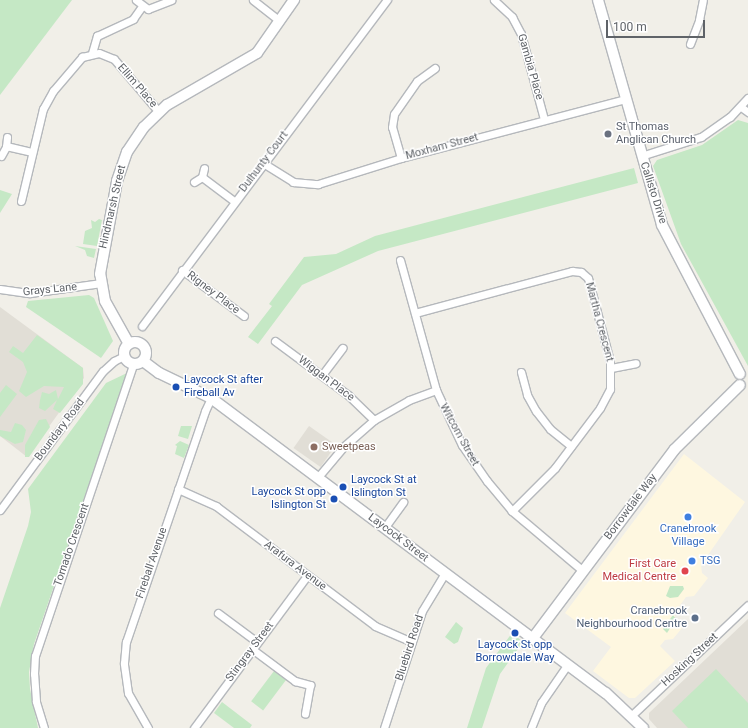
<!DOCTYPE html>
<html>
<head>
<meta charset="utf-8">
<style>
  body { margin:0 }
  #map { position:relative; width:748px; height:728px; overflow:hidden; background:#f1efe8; font-family:Roboto,sans-serif }
  div>[style] { position:absolute }
  [style*='--x'] { left:calc(var(--x)*1px); top:calc(var(--y)*1px); width:calc(var(--w)*1px); rotate:calc(var(--a)*1deg) }
  .commercial>* { inset:0; background:#fef7e0 }
  .education>* { inset:0; background:#e1ded6; transform-origin:0 0 }
  .medical>* { inset:0; background:#fce8e6 }
  .round { border-radius:50% }
  .green>* { inset:0; background:#c5e8c5; transform-origin:0 0 }
  .roads { filter:drop-shadow(1px 0 #b5b8bc) drop-shadow(-1px 0 #b5b8bc) drop-shadow(0 1px #b5b8bc) drop-shadow(0 -1px #b5b8bc) }
  .street>* { height:7px; margin:-3.5px; padding:0 3.5px; transform-origin:3.5px; border-radius:3.5px; background:#fff }
  .secondary>* { height:10px; margin:-5px; padding:0 5px; transform-origin:5px; border-radius:5px; background:#fff }
  .secondary>.ring { margin:-5px; padding:0; box-sizing:content-box; background:none; border:10px solid #fff; border-radius:50% }
  .dots>* { width:11px; height:11px; translate:-50% -50%; box-sizing:border-box; border:2px solid #fff; border-radius:50% }
  span { translate:-50% -50%; white-space:nowrap; text-align:center; line-height:1.15; -webkit-text-stroke:3px #fff; paint-order:stroke }
  .street-label { font-size:11px; color:#5f6368 }
  .worship-label { font-size:11px; color:#5b616d }
  .left { translate:0 -50%; text-align:left }
  .transit-label { font-size:11px; color:#164399 }
  .right { translate:-100% -50%; text-align:right }
  .education-label { font-size:11px; color:#785e54 }
  .shop-label { font-size:11px; color:#366cbe }
  .health-label { font-size:11px; color:#be3a42 }
  .service-label { font-size:11px; color:#4e5e75 }
  .scale { position:absolute; left:606px; top:20px; width:99px; height:18px; box-sizing:border-box; border:2px solid #5f6368; border-top:0; padding-left:5px; font-size:12px; line-height:14px; white-space:nowrap; color:#5f6368; -webkit-text-stroke:3px #fff; paint-order:stroke }
</style>
</head>
<body>
<div id="map">
  <div class="commercial">
    <div style="clip-path:polygon(684px 454px,745px 502px,701px 565px,702px 573px,708px 578px,694px 596px,686px 597px,675px 612px,675px 623px,682px 628px,673px 639px,665px 640px,660px 646px,675px 661px,635px 698px,629px 698px,593px 671px,611px 647px,565px 613px)"></div>
  </div>
  <div class="education">
    <div style="clip-path:polygon(0 307px,83px 368px,84px 378px,27px 457px,0 436px)"></div>
    <div style="left:309px;top:426px;width:33px;height:27px;rotate:35deg"></div>
    <div style="clip-path:polygon(748px 619px,748px 728px,657px 728px,649px 719px,649px 713px)"></div>
  </div>
  <div class="medical">
    <div class="round" style="left:680px;top:566px;width:10px;height:10px"></div>
  </div>
  <div class="green">
    <div style="clip-path:polygon(0 0,72px 0,0 95px)"></div>
    <div style="clip-path:polygon(738px 120px,748px 123px,748px 366px,681px 244px,653px 166px,657px 160px,702px 145px)"></div>
    <div style="clip-path:polygon(634px 168px,638px 183px,378px 251px,302px 285px,258px 344px,248px 337px,272px 306px,269px 304px,304px 257px,336px 254px,375px 236px)"></div>
    <div style="clip-path:polygon(0 190px,12px 194px,0 213px)"></div>
    <div style="clip-path:polygon(99px 219px,102px 220px,97px 246px,83px 244px,85px 231px,92px 228px,91px 220px,95px 222px)"></div>
    <div style="clip-path:polygon(75px 246px,96px 249px,94px 258px,87px 256px,85px 250px)"></div>
    <div style="clip-path:polygon(89px 295px,94px 298px,113px 341px,101px 358px,26px 307px,28px 301px)"></div>
    <div style="clip-path:polygon(37px 335px,83px 368px,83px 384px,60px 413px,53px 409px,57px 400px,45px 411px,39px 408px,40px 400px,42px 392px,49px 394px,56px 390px,58px 399px,64px 387px,44px 386px,26px 397px,19px 391px,27px 372px,23px 362px,9px 352px,13px 346px,23px 353px)"></div>
    <div style="clip-path:polygon(127px 373px,34px 644px,29px 672px,30px 689px,38px 728px,0 728px,0 608px,28px 526px,31px 512px,28px 489px,106px 383px)"></div>
    <div style="clip-path:polygon(6px 385px,17px 394px,0 417px,0 393px)"></div>
    <div style="clip-path:polygon(46px 419px,50px 427px,29px 457px,25px 457px,25px 445px,39px 420px)"></div>
    <div style="clip-path:polygon(15px 423px,22px 425px,26px 430px,23px 442px,15px 444px,0 436px,0 430px,11px 432px)"></div>
    <div style="clip-path:polygon(181px 426px,192px 426px,188px 439px,178px 436px)"></div>
    <div style="clip-path:polygon(180px 441px,189px 445px,184px 458px,175px 454px,177px 446px,175px 445px)"></div>
    <div style="clip-path:polygon(670px 586px,683px 586px,684px 589px,678px 597px,670px 598px,666px 596px)"></div>
    <div style="clip-path:polygon(673px 615px,676px 619px,667px 633px,663px 629px)"></div>
    <div style="clip-path:polygon(456px 622px,463px 628px,458px 642px,454px 644px,445px 637px)"></div>
    <div style="clip-path:polygon(512px 633px,523px 642px,500px 674px,482px 728px,467px 728px,486px 668px)"></div>
    <div style="clip-path:polygon(716px 669px,748px 703px,748px 728px,688px 728px,672px 711px)"></div>
    <div style="left:274px;top:671px;width:15px;height:38px;rotate:37deg"></div>
    <div style="clip-path:polygon(222px 702px,252px 725px,250px 728px,234px 728px,214px 713px)"></div>
  </div>
  <div class="roads">
    <div class="street">
      <div style="--x:136;--y:0;--w:15;--a:37"></div>
      <div style="--x:148;--y:9;--w:25;--a:-21"></div>
      <div style="--x:253;--y:0;--w:34;--a:38"></div>
      <div style="--x:494;--y:0;--w:25;--a:43"></div>
      <div style="--x:512;--y:17;--w:19;--a:62"></div>
      <div style="--x:521;--y:34;--w:88;--a:74.9"></div>
      <div style="--x:690;--y:44;--w:26;--a:-69"></div>
      <div style="--x:699;--y:20;--w:20;--a:-79"></div>
      <div style="--x:92;--y:53;--w:18;--a:-74"></div>
      <div style="--x:97;--y:36;--w:40;--a:-25"></div>
      <div style="--x:133;--y:19;--w:16;--a:-55"></div>
      <div style="--x:741;--y:107;--w:9;--a:36"></div>
      <div style="--x:6;--y:146;--w:27;--a:13"></div>
      <div style="--x:1;--y:156;--w:10;--a:-61"></div>
      <div style="--x:6;--y:147;--w:10;--a:-84"></div>
      <div style="--x:641;--y:156;--w:63;--a:-17.6"></div>
      <div style="--x:701;--y:137;--w:35;--a:-35"></div>
      <div style="--x:730;--y:117;--w:26;--a:-47"></div>
      <div style="--x:401;--y:158;--w:32;--a:-106"></div>
      <div style="--x:392;--y:127;--w:13;--a:-81"></div>
      <div style="--x:394;--y:114;--w:40;--a:-55.1"></div>
      <div style="--x:417;--y:81;--w:22;--a:-36"></div>
      <div style="--x:263;--y:163;--w:36;--a:32"></div>
      <div style="--x:293;--y:182;--w:25;--a:5"></div>
      <div style="--x:318;--y:184;--w:87;--a:-17.4"></div>
      <div style="--x:401;--y:158;--w:233;--a:-14.7"></div>
      <div style="--x:202;--y:177;--w:40;--a:37"></div>
      <div style="--x:194;--y:182;--w:9;--a:-32"></div>
      <div style="--x:202;--y:177;--w:9;--a:-77"></div>
      <div style="--x:21;--y:201;--w:95;--a:-76.6"></div>
      <div style="--x:43;--y:109;--w:21;--a:-61"></div>
      <div style="--x:53;--y:91;--w:45;--a:-49.5"></div>
      <div style="--x:82;--y:57;--w:17;--a:-13"></div>
      <div style="--x:99;--y:53;--w:16;--a:22"></div>
      <div style="--x:114;--y:59;--w:70;--a:49.7"></div>
      <div style="--x:400;--y:260;--w:135;--a:74.5"></div>
      <div style="--x:436;--y:390;--w:61;--a:64.7"></div>
      <div style="--x:462;--y:445;--w:44;--a:55.2"></div>
      <div style="--x:487;--y:481;--w:39;--a:50"></div>
      <div style="--x:512;--y:511;--w:93;--a:40.2"></div>
      <div style="--x:182;--y:270;--w:77;--a:36.6"></div>
      <div style="--x:0;--y:289;--w:30;--a:8"></div>
      <div style="--x:30;--y:293;--w:72;--a:-8"></div>
      <div style="--x:415;--y:313;--w:163;--a:-15"></div>
      <div style="--x:572;--y:271;--w:9;--a:6"></div>
      <div style="--x:581;--y:272;--w:9;--a:41"></div>
      <div style="--x:588;--y:278;--w:86;--a:75.2"></div>
      <div style="--x:610;--y:361;--w:28;--a:90"></div>
      <div style="--x:610;--y:389;--w:21;--a:118"></div>
      <div style="--x:600;--y:408;--w:75;--a:126.9"></div>
      <div style="--x:555;--y:468;--w:61;--a:135"></div>
      <div style="--x:142;--y:326;--w:408;--a:-53.1"></div>
      <div style="--x:275;--y:341;--w:91;--a:36.5"></div>
      <div style="--x:348;--y:395;--w:36;--a:44"></div>
      <div style="--x:611;--y:368;--w:25;--a:-11"></div>
      <div style="--x:521;--y:372;--w:24;--a:75"></div>
      <div style="--x:527;--y:395;--w:18;--a:61"></div>
      <div style="--x:536;--y:411;--w:23;--a:52"></div>
      <div style="--x:550;--y:429;--w:27;--a:39"></div>
      <div style="--x:322;--y:375;--w:34;--a:-53"></div>
      <div style="--x:318;--y:477;--w:38;--a:-50"></div>
      <div style="--x:342;--y:448;--w:43;--a:-41.2"></div>
      <div style="--x:374;--y:420;--w:40;--a:-29.7"></div>
      <div style="--x:409;--y:400;--w:29;--a:-20"></div>
      <div style="--x:178;--y:489;--w:42;--a:24.1"></div>
      <div style="--x:216;--y:506;--w:199;--a:37"></div>
      <div style="--x:375;--y:626;--w:40;--a:23.4"></div>
      <div style="--x:0;--y:510;--w:173;--a:-53.5"></div>
      <div style="--x:103;--y:371;--w:15;--a:-42"></div>
      <div style="--x:114;--y:361;--w:11;--a:-27"></div>
      <div style="--x:385;--y:527;--w:31;--a:-54"></div>
      <div style="--x:218;--y:613;--w:49;--a:36.6"></div>
      <div style="--x:252;--y:649;--w:54;--a:36.7"></div>
      <div style="--x:295;--y:681;--w:16;--a:15"></div>
      <div style="--x:310;--y:685;--w:29;--a:100"></div>
      <div style="--x:631;--y:716;--w:161;--a:-43.5"></div>
      <div style="--x:44;--y:728;--w:28;--a:-107"></div>
      <div style="--x:36;--y:701;--w:27;--a:-94"></div>
      <div style="--x:34;--y:674;--w:18;--a:-87"></div>
      <div style="--x:35;--y:656;--w:307;--a:-71.4"></div>
      <div style="--x:148;--y:728;--w:40;--a:-119.7"></div>
      <div style="--x:128;--y:693;--w:30;--a:-98"></div>
      <div style="--x:124;--y:663;--w:21;--a:-85"></div>
      <div style="--x:126;--y:642;--w:244;--a:-71.1"></div>
      <div style="--x:205;--y:411;--w:14;--a:-65"></div>
      <div style="--x:194;--y:728;--w:189;--a:-53.4"></div>
      <div style="--x:384;--y:728;--w:123;--a:-72"></div>
      <div style="--x:422;--y:611;--w:44;--a:-58.8"></div>
      <div style="--x:531;--y:728;--w:27;--a:-68"></div>
      <div style="--x:541;--y:703;--w:47;--a:-55.3"></div>
    </div>
    <div class="secondary">
      <div style="--x:598;--y:0;--w:234;--a:74.1"></div>
      <div style="--x:662;--y:225;--w:168;--a:62.4"></div>
      <div class="ring" style="left:124px;top:342px;width:12px;height:12px"></div>
      <div style="--x:129;--y:344;--w:49;--a:-119.2"></div>
      <div style="--x:105;--y:301;--w:27;--a:-100"></div>
      <div style="--x:100;--y:274;--w:95;--a:-79.6"></div>
      <div style="--x:117;--y:181;--w:31;--a:-71"></div>
      <div style="--x:127;--y:152;--w:30;--a:-56"></div>
      <div style="--x:144;--y:127;--w:32;--a:-44"></div>
      <div style="--x:167;--y:105;--w:104;--a:-30"></div>
      <div style="--x:257;--y:53;--w:65;--a:-55.1"></div>
      <div style="--x:143;--y:361;--w:20;--a:37"></div>
      <div style="--x:159;--y:373;--w:58;--a:25.7"></div>
      <div style="--x:211;--y:398;--w:493;--a:36.8"></div>
      <div style="--x:606;--y:693;--w:51;--a:43.4"></div>
      <div style="--x:533;--y:638;--w:236;--a:-53.1"></div>
      <div style="--x:675;--y:449;--w:91;--a:-44.6"></div>
    </div>
  </div>
  <div class="dots">
    <div style="left:608px;top:134px;background:#6b7280"></div>
    <div style="left:176px;top:387px;background:#1a4fb4"></div>
    <div style="left:314px;top:447px;background:#8d6e63"></div>
    <div style="left:343px;top:487px;background:#1a4fb4"></div>
    <div style="left:334px;top:499px;background:#1a4fb4"></div>
    <div style="left:688px;top:517px;background:#3f7fe0"></div>
    <div style="left:692px;top:561px;background:#3f7fe0"></div>
    <div style="left:685px;top:571px;background:#e0444e"></div>
    <div style="left:695px;top:618px;background:#5c6f8a"></div>
    <div style="left:515px;top:633px;background:#1a4fb4"></div>
  </div>
  <div class="street-label">
    <span style="left:530px;top:67px;rotate:74deg">Gambia Place</span>
    <span style="left:137px;top:86px;rotate:49deg">Ellim Place</span>
    <span style="left:442px;top:147px;rotate:-15deg">Moxham Street</span>
    <span style="left:264px;top:162px;rotate:-53deg">Dulhunty Court</span>
    <span style="left:653px;top:193px;rotate:72deg">Callisto Drive</span>
    <span style="left:113px;top:207px;rotate:-77deg">Hindmarsh Street</span>
    <span style="left:50px;top:290px;rotate:-6deg">Grays Lane</span>
    <span style="left:213px;top:293px;rotate:37deg">Rigney Place</span>
    <span style="left:599px;top:322px;rotate:75deg">Martha Crescent</span>
    <span style="left:326px;top:379px;rotate:37deg">Wiggan Place</span>
    <span style="left:60px;top:430px;rotate:-53deg">Boundary Road</span>
    <span style="left:459px;top:435px;rotate:61deg">Witcom Street</span>
    <span style="left:631px;top:507px;rotate:-53deg">Borrowdale Way</span>
    <span style="left:398px;top:538px;rotate:37deg">Laycock Street</span>
    <span style="left:72px;top:545px;rotate:-71deg">Tornado Crescent</span>
    <span style="left:152px;top:563px;rotate:-71deg">Fireball Avenue</span>
    <span style="left:295px;top:566px;rotate:37deg">Arafura Avenue</span>
    <span style="left:410px;top:648px;rotate:-72deg">Bluebird Road</span>
    <span style="left:250px;top:652px;rotate:-53deg">Stingray Street</span>
    <span style="left:690px;top:660px;rotate:-43deg">Hosking Street</span>
  </div>
  <div class="worship-label">
    <span class="left" style="left:616px;top:134px">St Thomas<br>Anglican Church</span>
  </div>
  <div class="transit-label">
    <span class="left" style="left:184px;top:387px">Laycock St after<br>Fireball Av</span>
    <span class="left" style="left:351px;top:487px">Laycock St at<br>Islington St</span>
    <span class="right" style="left:326px;top:499px">Laycock St opp<br>Islington St</span>
    <span style="left:515px;top:652px">Laycock St opp<br>Borrowdale Way</span>
  </div>
  <div class="education-label">
    <span class="left" style="left:322px;top:447px">Sweetpeas</span>
  </div>
  <div class="shop-label">
    <span style="left:688px;top:536px">Cranebrook<br>Village</span>
    <span class="left" style="left:700px;top:561px">TSG</span>
  </div>
  <div class="health-label">
    <span class="right" style="left:676px;top:571px">First Care<br>Medical Centre</span>
  </div>
  <div class="service-label">
    <span class="right" style="left:687px;top:618px">Cranebrook<br>Neighbourhood Centre</span>
  </div>
  <div class="scale">100 m</div>
</div>
</body>
</html>
